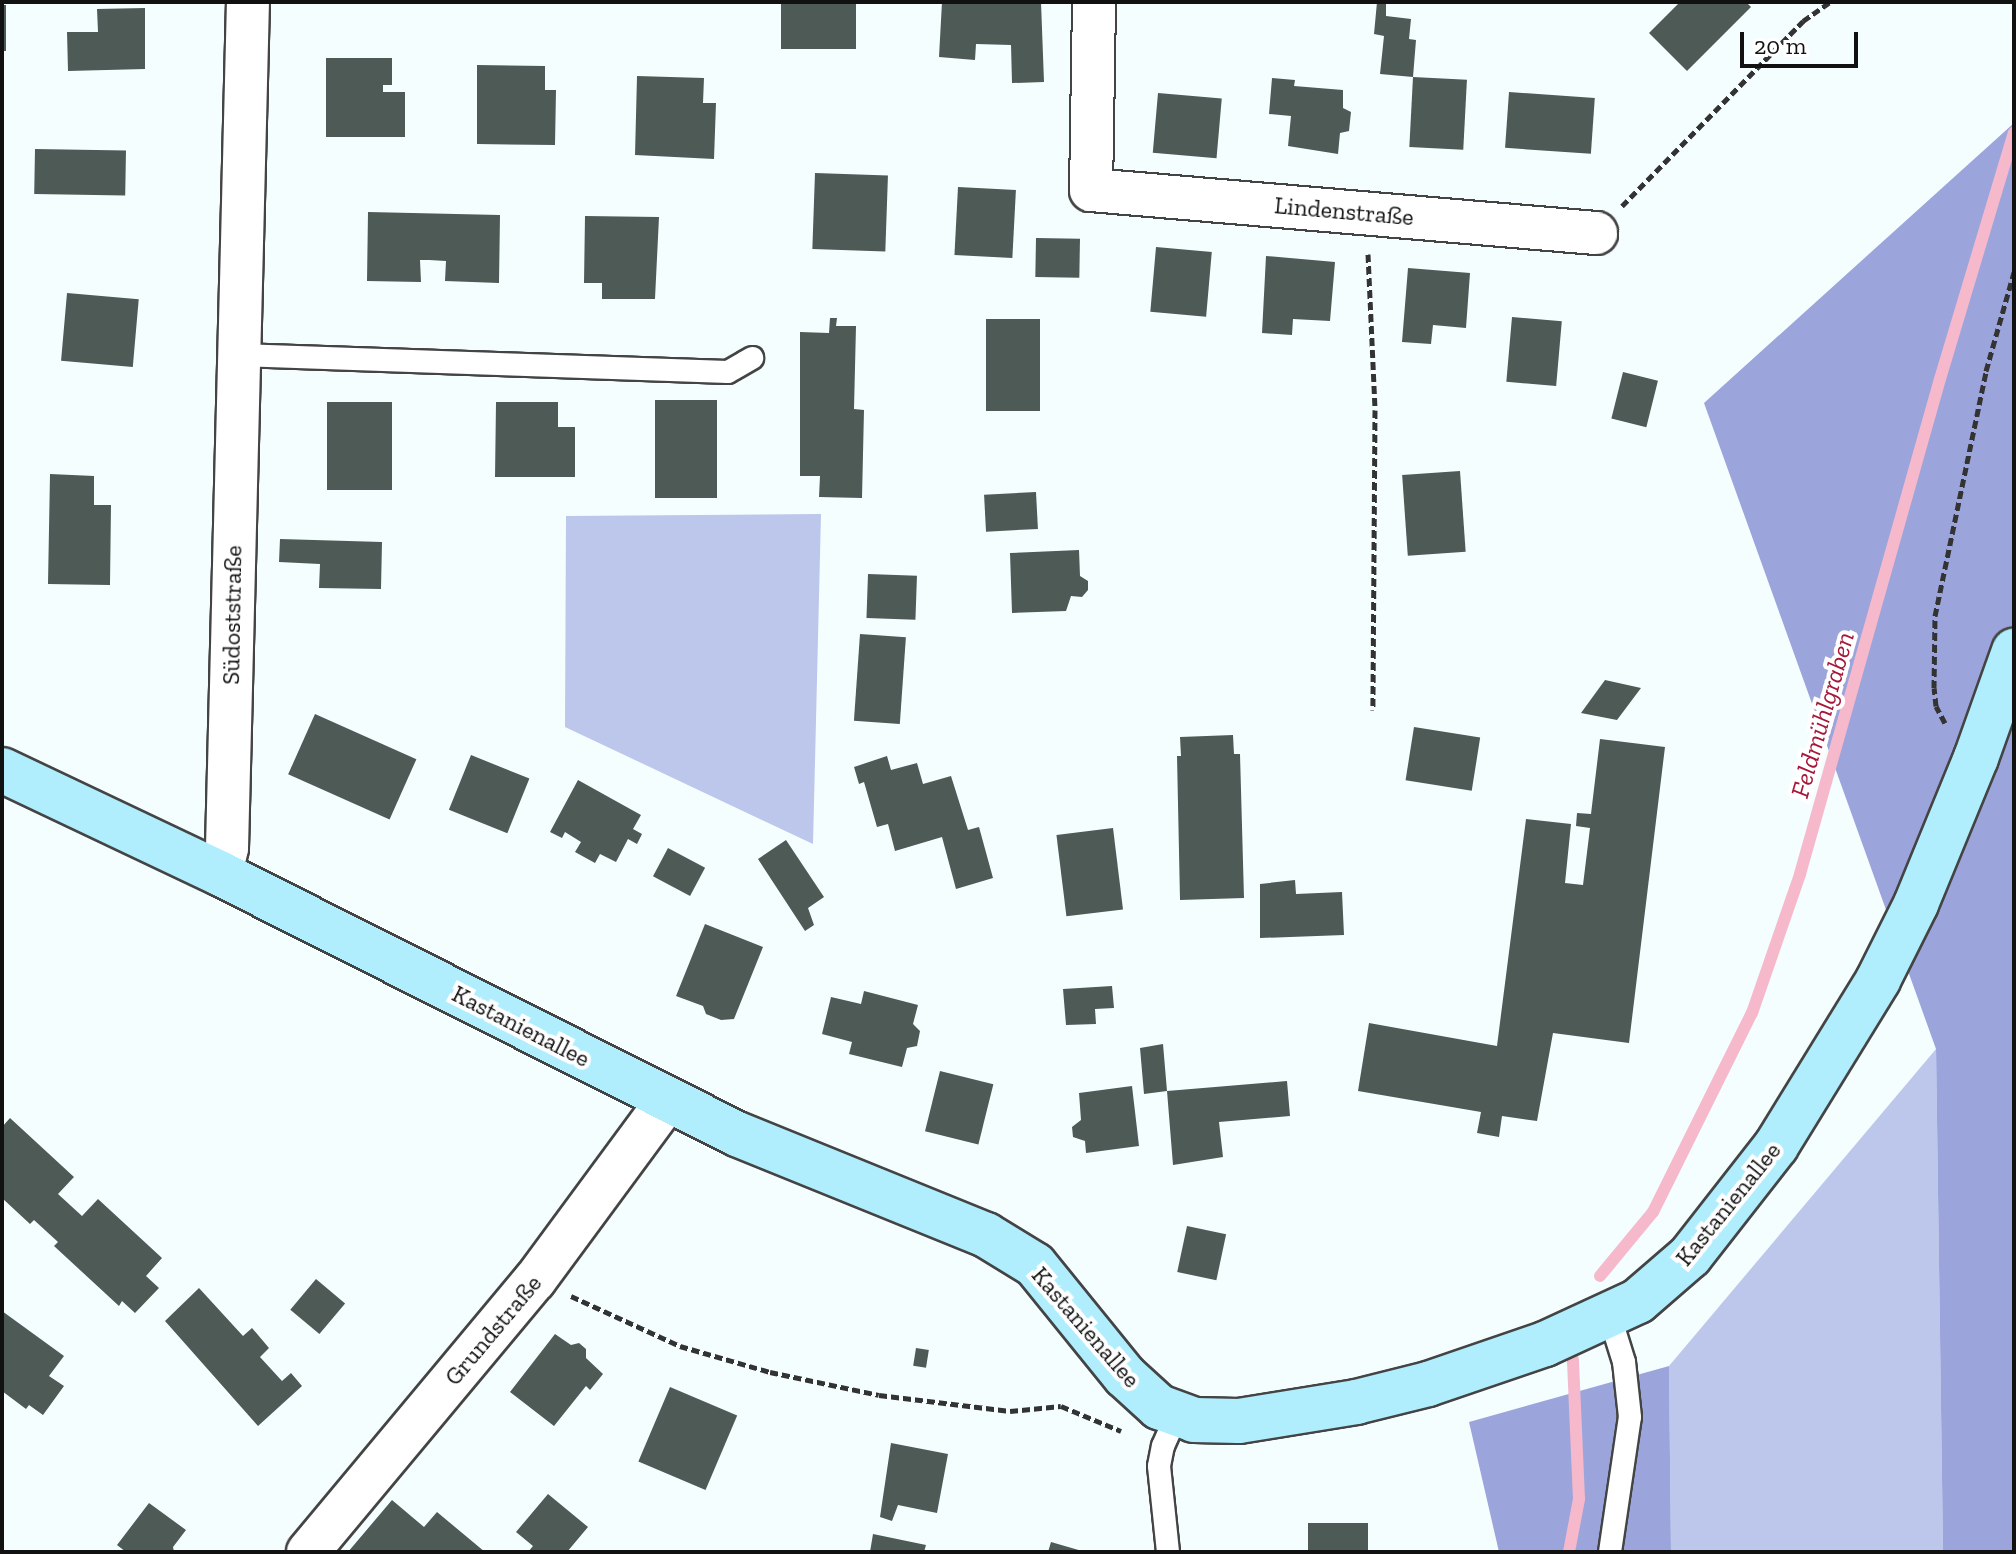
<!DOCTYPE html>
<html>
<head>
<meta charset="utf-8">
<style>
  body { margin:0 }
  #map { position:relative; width:2016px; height:1554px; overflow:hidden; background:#f5feff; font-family:"Zilla Slab",serif }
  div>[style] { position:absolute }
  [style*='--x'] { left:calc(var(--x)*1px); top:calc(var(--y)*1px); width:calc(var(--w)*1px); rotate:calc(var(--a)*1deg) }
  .green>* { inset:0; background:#bdc6eb }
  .forest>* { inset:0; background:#9ca5db }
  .stream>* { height:12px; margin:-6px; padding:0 6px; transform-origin:6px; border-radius:6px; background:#f6b9cc }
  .building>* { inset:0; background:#4d5a56; transform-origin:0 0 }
  .path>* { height:5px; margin-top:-2.5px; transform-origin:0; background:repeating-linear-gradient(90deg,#333 0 8px,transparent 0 12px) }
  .roads { filter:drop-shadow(2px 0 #444) drop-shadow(-2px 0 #444) drop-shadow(0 2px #444) drop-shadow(0 -2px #444) }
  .lane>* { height:22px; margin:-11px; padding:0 11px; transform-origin:11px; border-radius:11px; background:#fff }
  .street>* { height:42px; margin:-21px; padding:0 21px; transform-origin:21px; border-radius:21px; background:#fff }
  .secondary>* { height:44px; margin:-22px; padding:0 22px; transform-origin:22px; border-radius:22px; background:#b0eefe }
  span { translate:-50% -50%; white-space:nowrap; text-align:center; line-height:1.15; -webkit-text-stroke:8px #fff; paint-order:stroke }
  .street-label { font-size:24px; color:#111 }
  .water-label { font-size:26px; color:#a5183a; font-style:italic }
  .frame { position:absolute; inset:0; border:4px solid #111; pointer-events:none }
  .scale { position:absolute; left:1740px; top:32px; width:118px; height:36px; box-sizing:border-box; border:4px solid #111; border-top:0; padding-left:10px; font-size:24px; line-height:28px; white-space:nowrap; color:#111; -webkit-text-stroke:6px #fff; paint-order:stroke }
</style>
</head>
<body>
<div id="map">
  <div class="green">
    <div style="clip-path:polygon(821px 514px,813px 844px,565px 727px,566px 516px)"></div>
    <div style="clip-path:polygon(1936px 1049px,1943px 1552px,1671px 1552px,1669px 1366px)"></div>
  </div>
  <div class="forest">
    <div style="clip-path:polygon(2014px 123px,2014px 1552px,1943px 1552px,1936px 1049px,1704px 403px)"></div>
    <div style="clip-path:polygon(1669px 1366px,1671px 1552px,1499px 1552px,1469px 1422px)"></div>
  </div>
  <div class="stream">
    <div style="--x:1600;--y:1276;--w:83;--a:-50.4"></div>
    <div style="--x:1653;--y:1212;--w:222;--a:-63.6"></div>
    <div style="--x:1752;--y:1013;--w:147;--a:-70.9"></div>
    <div style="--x:1800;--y:874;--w:514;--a:-74.21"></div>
    <div style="--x:1940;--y:379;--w:257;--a:-73.3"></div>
    <div style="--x:1569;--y:1552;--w:54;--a:-79.3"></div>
    <div style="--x:1579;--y:1499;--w:140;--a:-92.5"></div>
  </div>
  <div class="building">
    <div style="left:781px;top:2px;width:75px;height:47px"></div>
    <div style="clip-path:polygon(942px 2px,1041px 2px,1044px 82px,1012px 83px,1011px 45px,976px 44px,975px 60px,939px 57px)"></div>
    <div style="clip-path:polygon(1377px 2px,1386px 2px,1386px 16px,1411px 19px,1409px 39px,1416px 40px,1413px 77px,1380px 74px,1384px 36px,1374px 34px)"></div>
    <div style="clip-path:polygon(1680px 2px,1746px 2px,1751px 7px,1687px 71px,1649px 33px)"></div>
    <div style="left:2px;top:5px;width:4px;height:46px"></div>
    <div style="clip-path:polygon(145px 8px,145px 69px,68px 71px,67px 32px,98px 32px,97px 9px)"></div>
    <div style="clip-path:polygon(326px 58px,392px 58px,392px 85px,383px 85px,383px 92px,405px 92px,405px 137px,326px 137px)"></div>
    <div style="clip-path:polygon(477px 65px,545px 66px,545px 90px,556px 90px,555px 145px,477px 144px)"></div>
    <div style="clip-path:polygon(637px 76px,704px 78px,703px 103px,716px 103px,714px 159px,635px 155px)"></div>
    <div style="left:1413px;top:77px;width:54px;height:70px;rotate:3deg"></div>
    <div style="clip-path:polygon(1272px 78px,1295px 80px,1294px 86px,1343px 90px,1343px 108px,1351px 112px,1349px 131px,1340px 133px,1338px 154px,1288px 146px,1291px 116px,1269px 114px)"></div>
    <div style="left:1509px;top:92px;width:86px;height:56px;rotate:4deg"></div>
    <div style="left:1158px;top:93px;width:64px;height:60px;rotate:5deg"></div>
    <div style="left:35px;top:149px;width:91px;height:45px;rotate:1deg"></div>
    <div style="left:815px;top:173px;width:73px;height:76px;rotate:2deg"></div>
    <div style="left:958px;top:187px;width:58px;height:68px;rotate:3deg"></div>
    <div style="clip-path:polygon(368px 212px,500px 215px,499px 283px,445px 281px,446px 261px,429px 260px,420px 260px,421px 282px,367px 281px)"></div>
    <div style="clip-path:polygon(585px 216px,659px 217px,655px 299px,602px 299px,602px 283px,584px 283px)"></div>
    <div style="left:1036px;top:238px;width:44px;height:39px;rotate:1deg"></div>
    <div style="left:1156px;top:247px;width:56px;height:65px;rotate:5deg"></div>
    <div style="clip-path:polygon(1266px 256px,1335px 262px,1330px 321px,1293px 319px,1292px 335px,1262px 333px)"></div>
    <div style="clip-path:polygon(1408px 268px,1470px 273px,1466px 328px,1433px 325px,1431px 344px,1402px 342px)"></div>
    <div style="left:67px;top:293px;width:72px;height:68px;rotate:5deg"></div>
    <div style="left:1512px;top:317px;width:50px;height:65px;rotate:5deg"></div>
    <div style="clip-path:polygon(830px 318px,837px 318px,836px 326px,856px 326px,854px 409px,864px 410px,862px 498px,819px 497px,820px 476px,800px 476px,800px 332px,829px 333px)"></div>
    <div style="left:986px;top:319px;width:54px;height:92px"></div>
    <div style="left:1623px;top:372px;width:36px;height:48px;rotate:14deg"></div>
    <div style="left:655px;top:400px;width:62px;height:98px"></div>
    <div style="left:327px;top:402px;width:65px;height:88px"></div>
    <div style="clip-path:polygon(496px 402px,558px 402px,558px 427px,575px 427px,575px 477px,495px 477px)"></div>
    <div style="left:1460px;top:471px;width:81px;height:58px;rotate:86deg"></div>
    <div style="clip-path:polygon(50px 474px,94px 476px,94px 505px,111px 505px,110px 585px,48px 584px)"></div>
    <div style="left:1036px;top:492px;width:37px;height:52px;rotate:87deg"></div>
    <div style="clip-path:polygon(280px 539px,382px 542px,381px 589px,319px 588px,320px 564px,279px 562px)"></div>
    <div style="clip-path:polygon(1079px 550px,1080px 576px,1088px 581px,1088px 590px,1082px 597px,1071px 596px,1066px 611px,1012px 613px,1010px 553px)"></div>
    <div style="left:868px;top:574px;width:49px;height:44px;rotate:2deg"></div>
    <div style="left:860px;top:634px;width:46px;height:87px;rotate:4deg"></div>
    <div style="clip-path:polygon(1605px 680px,1641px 688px,1617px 720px,1581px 713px)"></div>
    <div style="left:315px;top:714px;width:111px;height:66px;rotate:24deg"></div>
    <div style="left:1414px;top:727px;width:67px;height:54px;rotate:9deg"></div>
    <div style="clip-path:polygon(1233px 735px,1234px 754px,1240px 754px,1244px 898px,1180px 900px,1177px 756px,1181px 756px,1180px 737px)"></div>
    <div style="clip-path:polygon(1600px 739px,1665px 747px,1629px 1043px,1553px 1033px,1537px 1121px,1502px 1116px,1499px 1137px,1477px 1133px,1481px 1112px,1358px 1091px,1369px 1023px,1497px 1046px,1526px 819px,1571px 824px,1565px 883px,1583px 885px,1590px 828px,1576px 826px,1577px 813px,1591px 814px)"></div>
    <div style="left:471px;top:755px;width:63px;height:59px;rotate:22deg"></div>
    <div style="clip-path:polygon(887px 756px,891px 770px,917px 763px,923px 784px,951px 776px,968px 830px,979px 827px,993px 878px,956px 889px,942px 837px,895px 851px,888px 824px,877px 827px,864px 782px,859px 784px,854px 767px)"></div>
    <div style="clip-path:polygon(578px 780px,641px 815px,633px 829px,642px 834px,637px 844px,628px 839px,616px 862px,600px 854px,595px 863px,575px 852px,581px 842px,565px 832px,562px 838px,550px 832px)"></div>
    <div style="left:1113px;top:828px;width:82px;height:57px;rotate:83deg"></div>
    <div style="clip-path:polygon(786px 840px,824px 897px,808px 908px,814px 925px,805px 931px,758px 859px)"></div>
    <div style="left:668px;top:848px;width:42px;height:32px;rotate:28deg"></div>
    <div style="clip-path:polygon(1295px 880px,1296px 894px,1342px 892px,1344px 935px,1260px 938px,1260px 884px)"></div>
    <div style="clip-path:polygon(705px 924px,763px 947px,734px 1019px,721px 1020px,706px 1014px,703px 1006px,676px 996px)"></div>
    <div style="clip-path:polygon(1112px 986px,1114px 1008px,1095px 1009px,1096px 1024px,1066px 1025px,1063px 989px)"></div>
    <div style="clip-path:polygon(864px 991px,918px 1005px,913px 1024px,920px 1031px,917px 1046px,907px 1048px,902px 1067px,849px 1054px,852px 1042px,822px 1034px,831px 997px,861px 1004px)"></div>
    <div style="clip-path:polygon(1163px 1044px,1167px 1091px,1287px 1081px,1290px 1116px,1219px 1122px,1223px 1157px,1173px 1165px,1167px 1091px,1144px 1094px,1140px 1048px)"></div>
    <div style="left:940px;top:1071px;width:55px;height:62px;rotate:14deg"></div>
    <div style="clip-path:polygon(1132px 1086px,1139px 1146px,1086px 1153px,1085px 1141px,1073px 1137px,1072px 1127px,1081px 1120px,1079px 1093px)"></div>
    <div style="clip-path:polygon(10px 1118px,74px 1177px,58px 1194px,82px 1216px,98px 1199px,162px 1258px,146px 1276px,159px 1288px,135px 1313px,122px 1301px,119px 1306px,54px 1246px,58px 1242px,34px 1220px,30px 1224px,2px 1198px,2px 1127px)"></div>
    <div style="left:1187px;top:1226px;width:40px;height:47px;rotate:12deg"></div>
    <div style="left:316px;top:1279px;width:38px;height:40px;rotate:40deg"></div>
    <div style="clip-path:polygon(199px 1288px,243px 1336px,252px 1328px,269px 1348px,260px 1357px,282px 1381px,291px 1373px,302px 1386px,258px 1426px,165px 1321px)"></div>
    <div style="clip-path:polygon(2px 1311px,64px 1356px,49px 1376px,64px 1386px,43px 1415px,29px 1405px,26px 1409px,2px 1391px)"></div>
    <div style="clip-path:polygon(555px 1334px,571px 1345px,579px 1343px,586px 1349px,586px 1358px,603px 1374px,590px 1390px,586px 1386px,554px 1426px,510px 1392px)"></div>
    <div style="left:916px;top:1348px;width:13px;height:18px;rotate:9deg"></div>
    <div style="left:670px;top:1387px;width:73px;height:81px;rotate:23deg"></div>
    <div style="clip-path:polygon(891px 1443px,948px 1454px,937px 1513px,898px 1505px,892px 1521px,880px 1517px)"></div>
    <div style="clip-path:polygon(548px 1494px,588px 1527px,567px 1552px,528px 1552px,533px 1546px,516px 1532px)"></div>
    <div style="clip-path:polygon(392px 1500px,424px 1527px,437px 1512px,485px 1552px,348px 1552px)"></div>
    <div style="clip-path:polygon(149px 1503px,186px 1530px,173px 1547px,174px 1552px,126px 1552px,117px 1545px)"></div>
    <div style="left:1368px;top:1523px;width:29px;height:60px;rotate:90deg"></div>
    <div style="clip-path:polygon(873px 1534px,926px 1545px,924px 1552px,870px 1552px)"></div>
    <div style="clip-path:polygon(1051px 1542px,1082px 1551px,1082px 1552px,1048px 1552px)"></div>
  </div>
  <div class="path">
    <div style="--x:1622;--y:206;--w:259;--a:-45.6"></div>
    <div style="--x:1803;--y:21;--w:33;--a:-35"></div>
    <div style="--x:1368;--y:254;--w:156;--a:87.4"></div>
    <div style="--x:1375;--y:410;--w:300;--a:90.4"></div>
    <div style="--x:1945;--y:723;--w:19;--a:-118"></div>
    <div style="--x:1936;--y:706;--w:18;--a:-96"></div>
    <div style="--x:1934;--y:688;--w:72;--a:-89.2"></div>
    <div style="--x:1935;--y:616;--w:250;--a:-78.2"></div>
    <div style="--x:1986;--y:371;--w:103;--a:-74.2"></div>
    <div style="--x:571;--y:1296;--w:120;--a:24.6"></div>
    <div style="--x:680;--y:1346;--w:94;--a:16.1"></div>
    <div style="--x:770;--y:1372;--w:111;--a:11.9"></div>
    <div style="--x:879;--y:1395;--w:132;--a:7"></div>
    <div style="--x:1010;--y:1411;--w:51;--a:-5.6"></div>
    <div style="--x:1061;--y:1406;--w:65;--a:22.6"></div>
  </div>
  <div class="roads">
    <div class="lane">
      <div style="--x:239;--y:355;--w:489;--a:2"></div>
      <div style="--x:728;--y:372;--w:28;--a:-30"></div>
      <div style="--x:1168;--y:1552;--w:86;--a:-96"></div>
      <div style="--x:1159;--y:1466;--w:20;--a:-79"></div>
      <div style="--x:1163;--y:1446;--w:34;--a:-66"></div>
      <div style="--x:1610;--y:1552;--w:136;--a:-81.6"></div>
      <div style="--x:1630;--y:1417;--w:55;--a:-96.2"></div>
      <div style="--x:1624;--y:1362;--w:47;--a:-107.3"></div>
    </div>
    <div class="street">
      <div style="--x:1094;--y:2;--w:188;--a:90.9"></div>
      <div style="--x:1091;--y:190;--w:507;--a:4.87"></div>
      <div style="--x:221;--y:874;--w:27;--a:-77"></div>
      <div style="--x:227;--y:848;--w:846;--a:-88.58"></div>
      <div style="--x:308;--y:1552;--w:354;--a:-50.2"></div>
      <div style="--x:535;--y:1280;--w:222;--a:-53.6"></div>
    </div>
    <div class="secondary">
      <div style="--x:2;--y:770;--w:242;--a:25.4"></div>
      <div style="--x:221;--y:874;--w:578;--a:26.74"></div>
      <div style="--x:737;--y:1134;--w:269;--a:22.1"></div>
      <div style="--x:986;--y:1235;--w:57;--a:31.5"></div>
      <div style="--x:1035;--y:1265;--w:143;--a:51"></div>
      <div style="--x:1125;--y:1376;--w:46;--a:42.4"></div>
      <div style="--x:1159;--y:1407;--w:37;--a:20"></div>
      <div style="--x:1194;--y:1420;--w:45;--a:1.3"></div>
      <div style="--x:1239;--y:1421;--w:119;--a:-9.2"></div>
      <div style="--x:1356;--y:1402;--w:74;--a:-14"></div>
      <div style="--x:1428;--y:1384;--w:124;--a:-18.9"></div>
      <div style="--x:1545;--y:1344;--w:102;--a:-24.8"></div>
      <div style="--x:1638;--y:1301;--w:69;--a:-40.9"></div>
      <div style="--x:1690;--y:1256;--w:140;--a:-52"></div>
      <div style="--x:1776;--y:1146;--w:195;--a:-58.4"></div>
      <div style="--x:1878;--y:980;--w:85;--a:-63.4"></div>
      <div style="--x:1916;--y:904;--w:158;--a:-67.7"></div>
      <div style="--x:1976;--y:758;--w:114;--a:-70.4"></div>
    </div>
  </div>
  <div class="street-label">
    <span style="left:1344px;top:211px;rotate:5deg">Lindenstraße</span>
    <span style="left:232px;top:615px;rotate:-89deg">Südoststraße</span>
    <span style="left:521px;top:1026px;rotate:27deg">Kastanienallee</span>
    <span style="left:1728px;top:1204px;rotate:-51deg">Kastanienallee</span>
    <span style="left:1086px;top:1327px;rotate:49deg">Kastanienallee</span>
    <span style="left:493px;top:1330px;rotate:-50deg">Grundstraße</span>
  </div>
  <div class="water-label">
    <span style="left:1823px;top:715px;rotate:-74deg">Feldmühlgraben</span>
  </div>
  <div class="frame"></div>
  <div class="scale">20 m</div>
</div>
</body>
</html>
